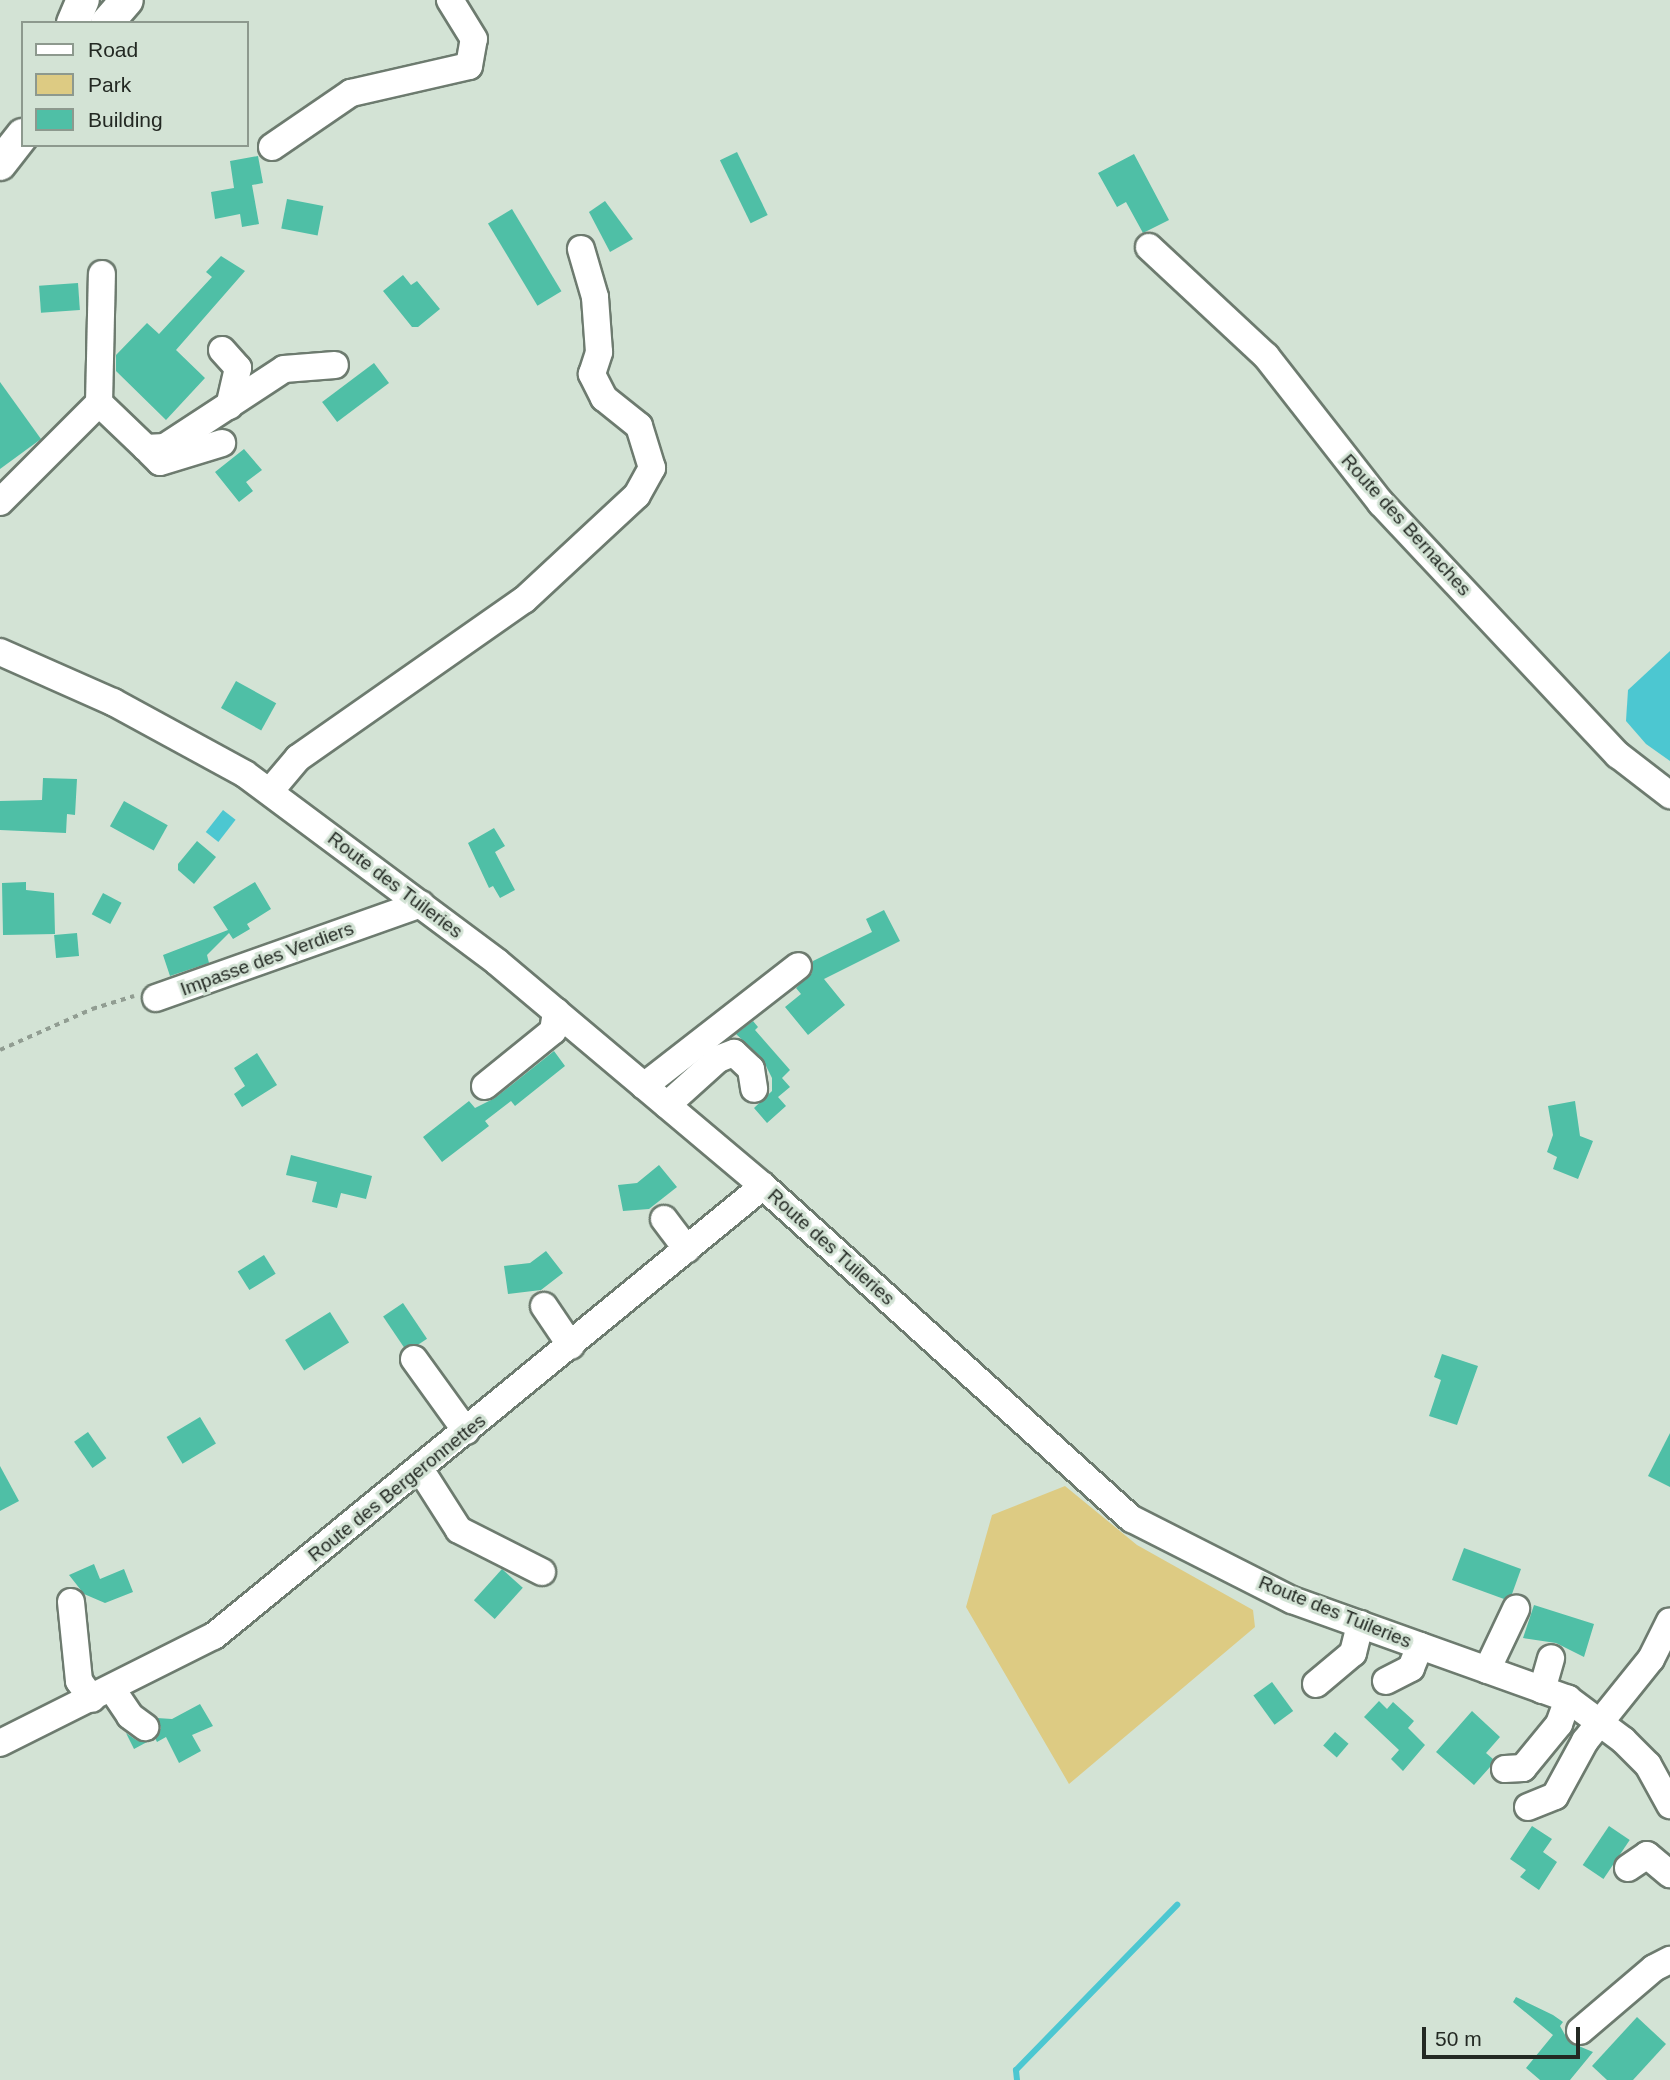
<!DOCTYPE html>
<html>
<head>
<meta charset="utf-8">
<style>
  body { margin:0 }
  #map { position:relative; width:1670px; height:2080px; overflow:hidden; background:#d3e3d5; font-family:Helvetica,sans-serif }
  div>[style] { position:absolute }
  [style*='--x'] { left:calc(var(--x)*1px); top:calc(var(--y)*1px); width:calc(var(--w)*1px); rotate:calc(var(--a)*1deg) }
  .green>* { inset:0; background:#ddcb83 }
  .water>* { inset:0; background:#4cc7d1; transform-origin:0 0 }
  .stream>* { height:6px; margin:-3px; padding:0 3px; transform-origin:3px; border-radius:3px; background:#4cc7d1 }
  .building>* { inset:0; background:#4fbfa6; transform-origin:0 0 }
  .path>* { height:3.5px; margin-top:-1.75px; transform-origin:0; background:repeating-linear-gradient(90deg,#919d92 0 5px,transparent 0 10px) }
  .roads { filter:drop-shadow(2px 0 #6d7b6f) drop-shadow(-2px 0 #6d7b6f) drop-shadow(0 2px #6d7b6f) drop-shadow(0 -2px #6d7b6f) }
  .minor>* { height:26px; margin:-13px; padding:0 13px; transform-origin:13px; border-radius:13px; background:#fff }
  .major>* { height:32px; margin:-16px; padding:0 16px; transform-origin:16px; border-radius:16px; background:#fff }
  span { translate:-50% -50%; white-space:nowrap; text-align:center; line-height:1.15; -webkit-text-stroke:6px #d3e3d5; paint-order:stroke }
  .street-label { font-size:19px; color:#232923 }
  .legend { position:absolute; left:21px; top:21px; width:228px; height:126px; box-sizing:border-box; background:#d3e3d5; border:2px solid #8d998e; margin:0; padding:9px 12px; list-style:none; font-size:21px; color:#232923 }
  .legend li { display:flex; align-items:center; gap:14px; height:35px }
  .legend b { width:35px; border:2px solid #8d998e }
  .scale { position:absolute; left:1422px; top:2027px; width:158px; height:32px; box-sizing:border-box; border:4px solid #232923; border-top:0; padding-left:9px; font-size:21px; line-height:24px; white-space:nowrap; color:#232923; -webkit-text-stroke:5px #d3e3d5; paint-order:stroke }
</style>
</head>
<body>
<div id="map">
  <div class="green">
    <div style="clip-path:polygon(1065px 1486px,1137px 1545px,1253px 1610px,1255px 1627px,1069px 1784px,966px 1607px,992px 1515px)"></div>
  </div>
  <div class="water">
    <div style="clip-path:polygon(1670px 651px,1670px 761px,1646px 744px,1626px 721px,1628px 690px)"></div>
    <div style="left:223px;top:810px;width:16px;height:28px;rotate:38deg"></div>
  </div>
  <div class="stream">
    <div style="--x:1017;--y:2080;--w:10;--a:-96"></div>
    <div style="--x:1016;--y:2070;--w:231;--a:-45.7"></div>
  </div>
  <div class="building">
    <div style="left:737px;top:152px;width:70px;height:19px;rotate:64deg"></div>
    <div style="clip-path:polygon(1134px 154px,1169px 220px,1143px 233px,1126px 202px,1117px 207px,1098px 173px)"></div>
    <div style="clip-path:polygon(258px 156px,263px 183px,252px 185px,259px 224px,242px 227px,240px 214px,215px 219px,211px 192px,234px 188px,230px 161px)"></div>
    <div style="left:287px;top:199px;width:37px;height:30px;rotate:11deg"></div>
    <div style="clip-path:polygon(605px 201px,633px 239px,610px 252px,589px 212px)"></div>
    <div style="left:512px;top:209px;width:96px;height:28px;rotate:59deg"></div>
    <div style="clip-path:polygon(221px 256px,245px 271px,176px 350px,205px 378px,166px 420px,116px 371px,116px 355px,147px 323px,159px 334px,212px 277px,206px 272px)"></div>
    <div style="clip-path:polygon(403px 275px,411px 285px,417px 281px,440px 309px,418px 327px,412px 327px,383px 291px)"></div>
    <div style="left:78px;top:283px;width:27px;height:39px;rotate:86deg"></div>
    <div style="left:374px;top:363px;width:25px;height:65px;rotate:53deg"></div>
    <div style="clip-path:polygon(0 382px,41px 439px,0 469px)"></div>
    <div style="clip-path:polygon(244px 449px,262px 470px,246px 482px,253px 491px,239px 502px,215px 472px)"></div>
    <div style="left:236px;top:681px;width:46px;height:31px;rotate:29deg"></div>
    <div style="clip-path:polygon(43px 778px,77px 779px,75px 815px,67px 814px,66px 833px,0 830px,0 801px,42px 800px)"></div>
    <div style="left:124px;top:801px;width:50px;height:29px;rotate:29deg"></div>
    <div style="clip-path:polygon(494px 828px,505px 846px,495px 852px,515px 890px,500px 898px,493px 886px,489px 888px,468px 843px)"></div>
    <div style="clip-path:polygon(197px 841px,216px 857px,194px 884px,178px 870px,178px 864px)"></div>
    <div style="clip-path:polygon(26px 882px,26px 890px,54px 893px,55px 934px,3px 935px,2px 883px)"></div>
    <div style="clip-path:polygon(255px 882px,271px 909px,247px 924px,250px 929px,233px 939px,229px 933px,207px 955px,209px 963px,170px 976px,163px 955px,228px 930px,213px 907px)"></div>
    <div style="left:103px;top:893px;width:21px;height:24px;rotate:28deg"></div>
    <div style="clip-path:polygon(884px 910px,900px 941px,824px 979px,845px 1005px,808px 1035px,785px 1007px,801px 994px,796px 988px,812px 973px,813px 961px,872px 932px,866px 919px)"></div>
    <div style="left:77px;top:933px;width:23px;height:23px;rotate:85deg"></div>
    <div style="clip-path:polygon(753px 1021px,758px 1027px,755px 1030px,790px 1070px,782px 1078px,790px 1087px,778px 1097px,786px 1106px,767px 1123px,754px 1108px,772px 1091px,772px 1078px,762px 1058px,736px 1034px)"></div>
    <div style="clip-path:polygon(554px 1051px,565px 1066px,515px 1106px,511px 1101px,485px 1121px,489px 1126px,442px 1162px,423px 1137px,469px 1101px,475px 1108px,495px 1098px)"></div>
    <div style="clip-path:polygon(257px 1053px,277px 1085px,242px 1107px,234px 1094px,245px 1086px,234px 1068px)"></div>
    <div style="clip-path:polygon(1575px 1101px,1580px 1136px,1593px 1141px,1578px 1179px,1553px 1169px,1557px 1157px,1547px 1152px,1553px 1135px,1548px 1106px)"></div>
    <div style="clip-path:polygon(291px 1155px,372px 1176px,366px 1199px,341px 1193px,337px 1208px,312px 1202px,317px 1182px,286px 1175px)"></div>
    <div style="clip-path:polygon(659px 1165px,677px 1187px,649px 1209px,623px 1211px,618px 1185px,637px 1183px)"></div>
    <div style="clip-path:polygon(546px 1251px,563px 1273px,541px 1290px,508px 1294px,504px 1266px,530px 1263px)"></div>
    <div style="left:264px;top:1255px;width:22px;height:31px;rotate:58deg"></div>
    <div style="left:403px;top:1303px;width:43px;height:24px;rotate:56deg"></div>
    <div style="left:330px;top:1312px;width:36px;height:53px;rotate:58deg"></div>
    <div style="clip-path:polygon(1442px 1354px,1478px 1366px,1457px 1425px,1429px 1416px,1441px 1380px,1434px 1377px)"></div>
    <div style="left:200px;top:1417px;width:31px;height:39px;rotate:59deg"></div>
    <div style="left:88px;top:1432px;width:32px;height:17px;rotate:55deg"></div>
    <div style="clip-path:polygon(1670px 1433px,1670px 1487px,1648px 1476px)"></div>
    <div style="clip-path:polygon(0 1466px,19px 1501px,0 1511px)"></div>
    <div style="clip-path:polygon(1464px 1548px,1521px 1569px,1512px 1594px,1504px 1599px,1452px 1580px)"></div>
    <div style="clip-path:polygon(94px 1564px,100px 1579px,124px 1569px,133px 1592px,105px 1603px,84px 1594px,69px 1575px)"></div>
    <div style="left:502px;top:1569px;width:28px;height:42px;rotate:42deg"></div>
    <div style="clip-path:polygon(1534px 1605px,1594px 1624px,1584px 1657px,1556px 1643px,1523px 1638px)"></div>
    <div style="left:1272px;top:1682px;width:36px;height:23px;rotate:54deg"></div>
    <div style="clip-path:polygon(1379px 1701px,1387px 1709px,1393px 1702px,1414px 1721px,1408px 1728px,1425px 1745px,1403px 1771px,1391px 1759px,1399px 1750px,1364px 1717px)"></div>
    <div style="clip-path:polygon(200px 1704px,213px 1726px,192px 1735px,201px 1751px,179px 1763px,166px 1737px,157px 1742px,155px 1738px,161px 1728px,157px 1718px,172px 1719px)"></div>
    <div style="clip-path:polygon(1472px 1711px,1500px 1737px,1486px 1753px,1493px 1759px,1490px 1767px,1474px 1785px,1436px 1752px)"></div>
    <div style="left:1335px;top:1732px;width:18px;height:18px;rotate:41deg"></div>
    <div style="clip-path:polygon(126px 1733px,136px 1740px,147px 1742px,134px 1749px)"></div>
    <div style="clip-path:polygon(1532px 1826px,1552px 1839px,1543px 1852px,1557px 1862px,1539px 1890px,1520px 1877px,1526px 1870px,1510px 1859px)"></div>
    <div style="left:1609px;top:1826px;width:25px;height:47px;rotate:34deg"></div>
    <div style="clip-path:polygon(1516px 1997px,1553px 2015px,1563px 2022px,1560px 2026px,1569px 2042px,1593px 2052px,1570px 2080px,1540px 2080px,1526px 2068px,1553px 2035px,1513px 2002px)"></div>
    <div style="clip-path:polygon(1637px 2017px,1666px 2044px,1633px 2080px,1607px 2080px,1592px 2066px)"></div>
  </div>
  <div class="path">
    <div style="--x:0;--y:1050;--w:101;--a:-24"></div>
    <div style="--x:92;--y:1009;--w:44;--a:-17.2"></div>
  </div>
  <div class="roads">
    <div class="minor">
      <div style="--x:272;--y:147;--w:96;--a:-34.4"></div>
      <div style="--x:351;--y:93;--w:121;--a:-12.9"></div>
      <div style="--x:469;--y:66;--w:27;--a:-80"></div>
      <div style="--x:474;--y:39;--w:46;--a:-121.6"></div>
      <div style="--x:1149;--y:247;--w:160;--a:43"></div>
      <div style="--x:1266;--y:356;--w:187;--a:52"></div>
      <div style="--x:1381;--y:503;--w:346;--a:46.8"></div>
      <div style="--x:1618;--y:755;--w:66;--a:37.6"></div>
      <div style="--x:222;--y:350;--w:24;--a:48"></div>
      <div style="--x:238;--y:368;--w:39;--a:103"></div>
      <div style="--x:99;--y:403;--w:65;--a:43.8"></div>
      <div style="--x:146;--y:448;--w:19;--a:-3"></div>
      <div style="--x:165;--y:447;--w:142;--a:-33.2"></div>
      <div style="--x:284;--y:369;--w:51;--a:-4.5"></div>
      <div style="--x:150;--y:452;--w:14;--a:45"></div>
      <div style="--x:160;--y:462;--w:65;--a:-17"></div>
      <div style="--x:0;--y:502;--w:140;--a:-45"></div>
      <div style="--x:99;--y:403;--w:129;--a:-88.7"></div>
      <div style="--x:0;--y:652;--w:124;--a:23.9"></div>
      <div style="--x:113;--y:702;--w:150;--a:28.6"></div>
      <div style="--x:245;--y:774;--w:314;--a:36.7"></div>
      <div style="--x:497;--y:962;--w:348;--a:40.1"></div>
      <div style="--x:763;--y:1186;--w:497;--a:42.1"></div>
      <div style="--x:1132;--y:1519;--w:179;--a:26.9"></div>
      <div style="--x:1292;--y:1600;--w:293;--a:19.7"></div>
      <div style="--x:1568;--y:1699;--w:69;--a:36.7"></div>
      <div style="--x:1623;--y:1740;--w:35;--a:45"></div>
      <div style="--x:1648;--y:1765;--w:46;--a:61.2"></div>
      <div style="--x:271;--y:790;--w:42;--a:-49.8"></div>
      <div style="--x:298;--y:758;--w:276;--a:-35"></div>
      <div style="--x:524;--y:600;--w:154;--a:-42.9"></div>
      <div style="--x:637;--y:495;--w:31;--a:-61"></div>
      <div style="--x:652;--y:468;--w:44;--a:-107.2"></div>
      <div style="--x:639;--y:426;--w:45;--a:-141.3"></div>
      <div style="--x:604;--y:398;--w:27;--a:-117"></div>
      <div style="--x:592;--y:374;--w:23;--a:-72"></div>
      <div style="--x:599;--y:352;--w:55;--a:-94.2"></div>
      <div style="--x:595;--y:297;--w:50;--a:-106.3"></div>
      <div style="--x:156;--y:998;--w:281;--a:-19.5"></div>
      <div style="--x:485;--y:1086;--w:87;--a:-39"></div>
      <div style="--x:553;--y:1031;--w:20;--a:-81"></div>
      <div style="--x:644;--y:1086;--w:195;--a:-37.9"></div>
      <div style="--x:667;--y:1105;--w:69;--a:-42"></div>
      <div style="--x:718;--y:1059;--w:17;--a:-21"></div>
      <div style="--x:734;--y:1053;--w:23;--a:43"></div>
      <div style="--x:751;--y:1069;--w:20;--a:81"></div>
      <div style="--x:664;--y:1219;--w:38;--a:53"></div>
      <div style="--x:544;--y:1306;--w:48;--a:56"></div>
      <div style="--x:414;--y:1359;--w:89;--a:54.2"></div>
      <div style="--x:420;--y:1469;--w:72;--a:57.4"></div>
      <div style="--x:459;--y:1530;--w:93;--a:26.8"></div>
      <div style="--x:71;--y:1602;--w:79;--a:84.2"></div>
      <div style="--x:79;--y:1681;--w:22;--a:54"></div>
      <div style="--x:1487;--y:1670;--w:68;--a:-64.6"></div>
      <div style="--x:1386;--y:1681;--w:28;--a:-27"></div>
      <div style="--x:1411;--y:1668;--w:24;--a:-68"></div>
      <div style="--x:1316;--y:1684;--w:48;--a:-40"></div>
      <div style="--x:1353;--y:1653;--w:30;--a:-76"></div>
      <div style="--x:112;--y:1689;--w:32;--a:56"></div>
      <div style="--x:130;--y:1716;--w:19;--a:36"></div>
      <div style="--x:1542;--y:1690;--w:33;--a:-74"></div>
      <div style="--x:0;--y:1743;--w:239;--a:-26.6"></div>
      <div style="--x:214;--y:1636;--w:710;--a:-39.34"></div>
      <div style="--x:1505;--y:1769;--w:18;--a:-3"></div>
      <div style="--x:1523;--y:1768;--w:57;--a:-50.7"></div>
      <div style="--x:1559;--y:1724;--w:27;--a:-70"></div>
      <div style="--x:1528;--y:1807;--w:29;--a:-22"></div>
      <div style="--x:1555;--y:1796;--w:63;--a:-61.4"></div>
      <div style="--x:1585;--y:1741;--w:105;--a:-51.2"></div>
      <div style="--x:1651;--y:1659;--w:42;--a:-63.4"></div>
      <div style="--x:1628;--y:1868;--w:23;--a:-34"></div>
      <div style="--x:1647;--y:1855;--w:30;--a:40"></div>
      <div style="--x:1580;--y:2031;--w:97;--a:-40.4"></div>
      <div style="--x:1654;--y:1968;--w:18;--a:-27"></div>
    </div>
    <div class="major">
      <div style="--x:73;--y:23;--w:25;--a:-67"></div>
      <div style="--x:107;--y:23;--w:30;--a:-49"></div>
      <div style="--x:0;--y:164;--w:37;--a:-52"></div>
    </div>
  </div>
  <div class="street-label">
    <span style="left:1406px;top:525px;rotate:48deg">Route des Bernaches</span>
    <span style="left:395px;top:885px;rotate:37deg">Route des Tuileries</span>
    <span style="left:267px;top:959px;rotate:-20deg">Impasse des Verdiers</span>
    <span style="left:831px;top:1247px;rotate:42deg">Route des Tuileries</span>
    <span style="left:397px;top:1488px;rotate:-39deg">Route des Bergeronnettes</span>
    <span style="left:1335px;top:1612px;rotate:22deg">Route des Tuileries</span>
  </div>
  <ul class="legend">
  <li><b style="height:9px;background:#fff"></b>Road</li>
  <li><b style="height:19px;background:#ddcb83"></b>Park</li>
  <li><b style="height:19px;background:#4fbfa6"></b>Building</li>
  </ul>
  <div class="scale">50 m</div>
</div>
</body>
</html>
